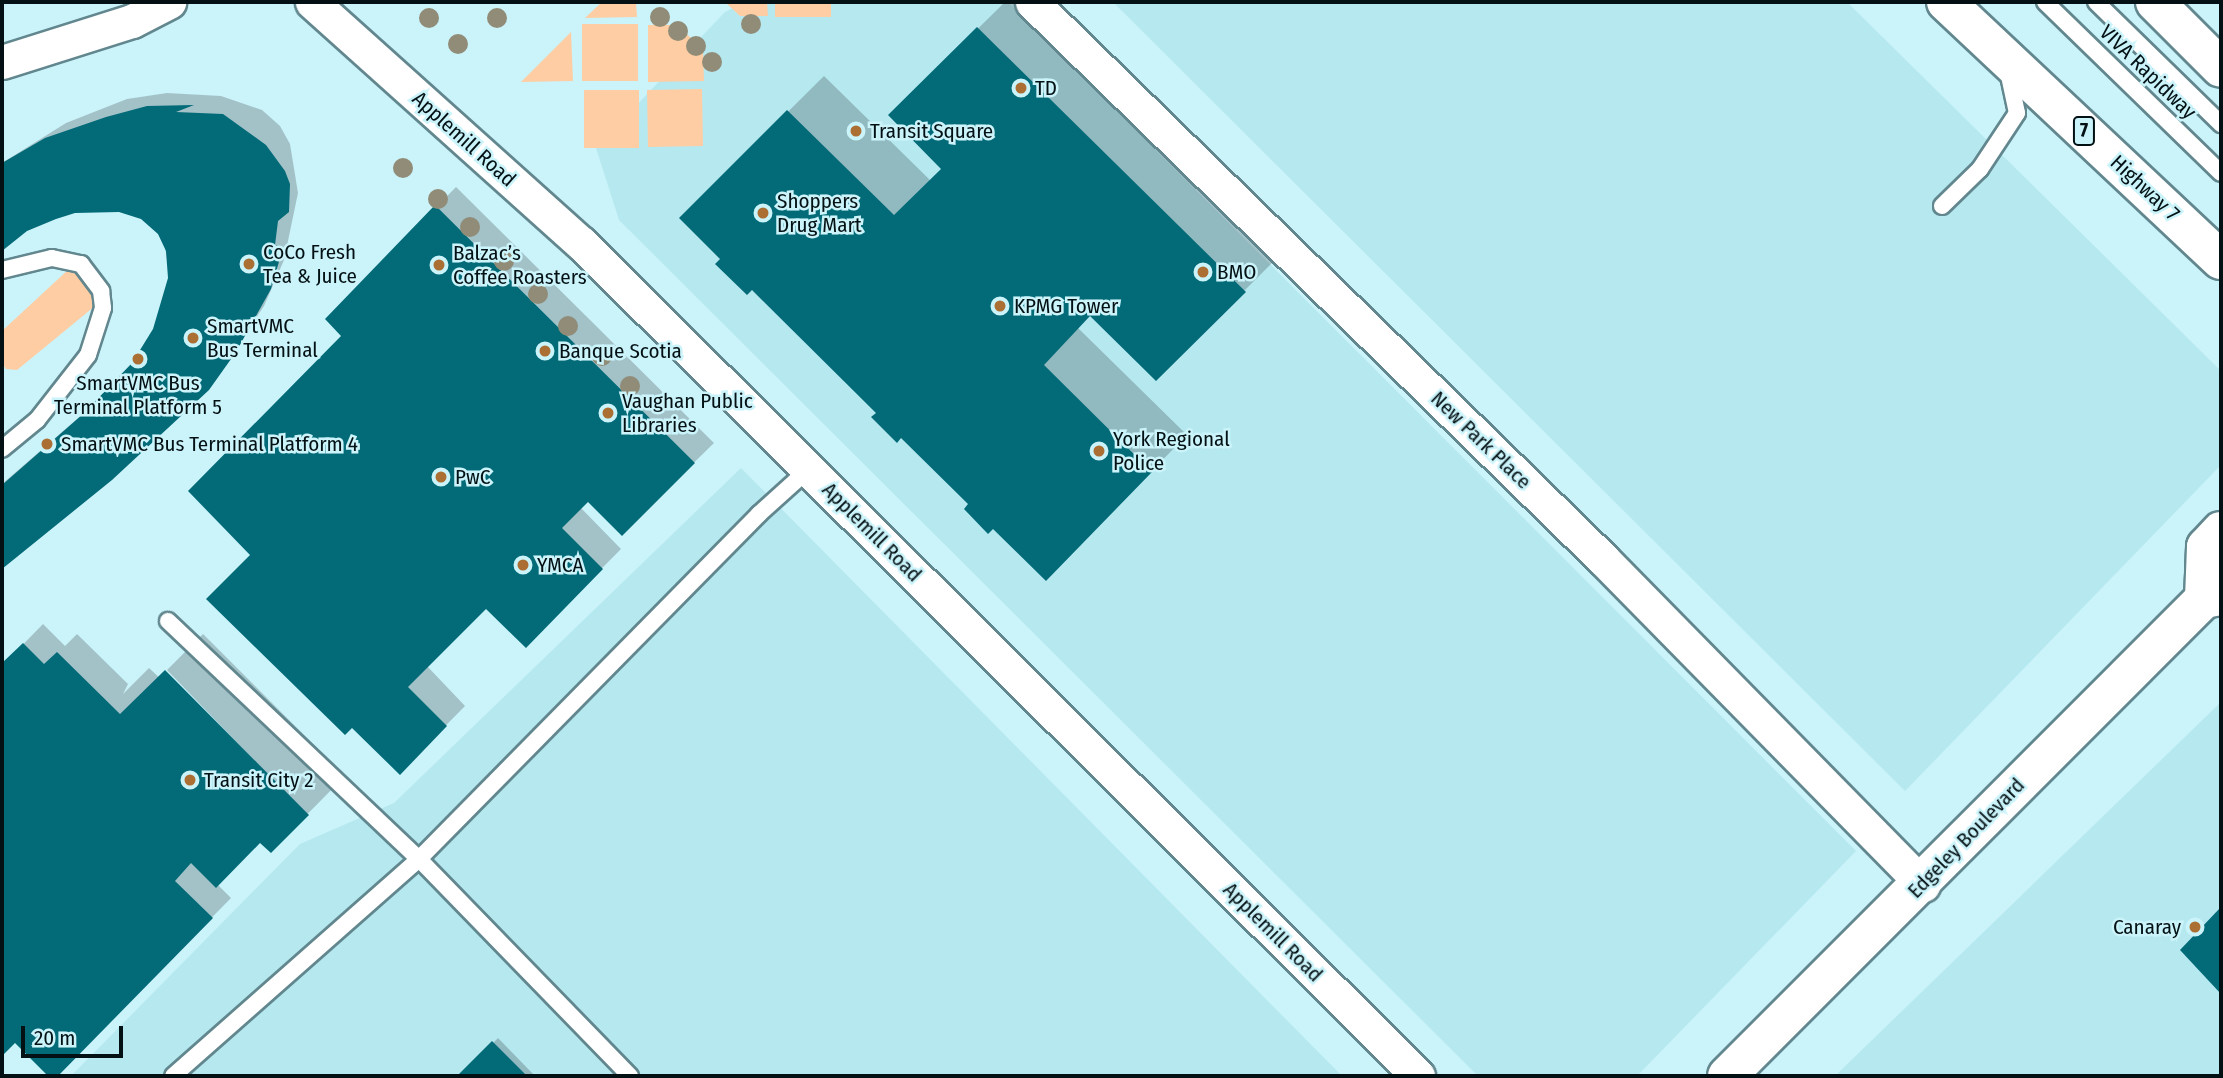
<!DOCTYPE html>
<html>
<head>
<meta charset="utf-8">
<style>
  body { margin:0 }
  #map { position:relative; width:2223px; height:1078px; overflow:hidden; background:#cbf3fa; font-family:"Fira Sans Condensed",sans-serif }
  div>[style] { position:absolute }
  [style*='--x'] { left:calc(var(--x)*1px); top:calc(var(--y)*1px); width:calc(var(--w)*1px); rotate:calc(var(--a)*1deg) }
  .built>* { inset:0; background:#b6e8f0 }
  .green>* { inset:0; background:#fecda3; transform-origin:0 0 }
  .shadow>* { inset:0; background:#0003 }
  .building>* { inset:0; background:#036a78 }
  .roads { filter:drop-shadow(2px 0 #62878e) drop-shadow(-2px 0 #62878e) drop-shadow(0 2px #62878e) drop-shadow(0 -2px #62878e) }
  .lane>* { height:16px; margin:-8px; padding:0 8px; transform-origin:8px; border-radius:8px; background:#fff }
  .street>* { height:33px; margin:-16.5px; padding:0 16.5px; transform-origin:16.5px; border-radius:16.5px; background:#fff }
  .secondary>* { height:38px; margin:-19px; padding:0 19px; transform-origin:19px; border-radius:19px; background:#fff }
  .primary>* { height:38px; margin:-19px; padding:0 19px; transform-origin:19px; border-radius:19px; background:#fff }
  .trees>* { width:20px; height:20px; margin:-10px; border-radius:50%; background:#918c77 }
  .dots>* { width:19px; height:19px; translate:-50% -50%; box-sizing:border-box; border:4px solid #cbf3fa; border-radius:50% }
  span { translate:-50% -50%; white-space:nowrap; text-align:center; line-height:1.15; -webkit-text-stroke:5px #cbf3fa; paint-order:stroke }
  .shield-label span { padding:2px 5px; background:#cbf3fa; border:2px solid; border-radius:5px; -webkit-text-stroke-width:0 }
  .shield-label { font-size:19px; color:#041114; font-weight:700 }
  .street-label { font-size:21px; color:#041114 }
  .poi-label { font-size:21px; color:#041114 }
  .left { translate:0 -50%; text-align:left }
  .right { translate:-100% -50%; text-align:right }
  .frame { position:absolute; inset:0; border:4px solid #041114; pointer-events:none }
  .scale { position:absolute; left:21px; top:1026px; width:102px; height:32px; box-sizing:border-box; border:4px solid #041114; border-top:0; padding-left:9px; font-size:21px; line-height:24px; white-space:nowrap; color:#041114; -webkit-text-stroke:5px #cbf3fa; paint-order:stroke }
</style>
</head>
<body>
<div id="map">
  <div class="built">
    <div style="clip-path:polygon(742px 2px,1008px 2px,1856px 851px,1637px 1076px,1478px 1076px,619px 220px,596px 148px,724px 13px)"></div>
    <div style="clip-path:polygon(1113px 2px,1847px 2px,2221px 371px,2221px 465px,1905px 791px)"></div>
    <div style="clip-path:polygon(741px 468px,1342px 1076px,71px 1076px,300px 844px,394px 803px)"></div>
    <div style="clip-path:polygon(2221px 702px,2221px 1076px,1835px 1076px)"></div>
  </div>
  <div class="green">
    <div style="clip-path:polygon(602px 2px,636px 2px,637px 17px,585px 18px)"></div>
    <div style="clip-path:polygon(725px 2px,767px 2px,768px 16px,740px 16px)"></div>
    <div style="left:775px;top:2px;width:56px;height:15px"></div>
    <div style="left:638px;top:24px;width:57px;height:56px;rotate:90deg"></div>
    <div style="clip-path:polygon(648px 25px,677px 25px,703px 49px,704px 81px,648px 82px)"></div>
    <div style="clip-path:polygon(571px 32px,573px 81px,521px 82px)"></div>
    <div style="left:702px;top:89px;width:57px;height:55px;rotate:89deg"></div>
    <div style="left:584px;top:90px;width:55px;height:58px"></div>
    <div style="clip-path:polygon(69px 269px,78px 270px,96px 295px,95px 306px,17px 370px,6px 369px,2px 363px,2px 331px)"></div>
  </div>
  <div class="shadow">
    <div style="clip-path:polygon(1005px 2px,1022px 2px,1280px 255px,1156px 379px,1091px 314px,1078px 328px,1187px 435px,1081px 543px,878px 413px,681px 218px,824px 76px,931px 181px,943px 168px,890px 115px)"></div>
    <div style="clip-path:polygon(167px 93px,221px 96px,262px 110px,280px 126px,290px 144px,298px 193px,284px 260px,264px 306px,213px 383px,111px 478px,2px 567px,135px 445px,2px 558px,2px 484px,99px 400px,133px 364px,155px 330px,170px 279px,164px 240px,142px 217px,120px 210px,75px 211px,36px 224px,2px 244px,2px 163px,66px 123px,127px 99px)"></div>
    <div style="clip-path:polygon(456px 187px,714px 443px,622px 533px,588px 499px,580px 507px,621px 549px,526px 645px,486px 606px,427px 666px,465px 706px,400px 772px,253px 555px,343px 336px,327px 319px)"></div>
    <div style="clip-path:polygon(43px 624px,65px 646px,77px 634px,128px 684px,123px 694px,149px 668px,307px 815px,167px 670px,203px 634px,345px 776px,271px 851px,261px 840px,217px 884px,231px 898px,56px 1076px,50px 1076px,15px 1041px,2px 1054px,2px 666px)"></div>
    <div style="clip-path:polygon(498px 1038px,535px 1076px,459px 1076px,493px 1043px)"></div>
  </div>
  <div class="building">
    <div style="clip-path:polygon(977px 27px,1246px 292px,1156px 381px,1090px 316px,1044px 365px,1152px 472px,1046px 581px,993px 529px,988px 534px,964px 509px,968px 504px,901px 438px,897px 443px,871px 417px,876px 413px,752px 290px,747px 295px,715px 264px,720px 259px,679px 218px,787px 110px,894px 215px,941px 169px,888px 115px)"></div>
    <div style="clip-path:polygon(194px 105px,176px 112px,223px 114px,266px 145px,285px 171px,290px 184px,289px 212px,278px 221px,275px 245px,283px 248px,271px 289px,236px 352px,209px 390px,112px 480px,2px 569px,2px 485px,83px 414px,132px 363px,153px 329px,168px 278px,166px 251px,158px 234px,141px 219px,119px 212px,75px 213px,56px 219px,27px 231px,2px 251px,2px 163px,45px 138px,106px 117px,147px 106px)"></div>
    <div style="clip-path:polygon(435px 205px,695px 463px,622px 536px,588px 502px,562px 528px,603px 569px,526px 648px,486px 609px,408px 687px,447px 726px,400px 775px,352px 728px,345px 735px,206px 599px,250px 555px,188px 491px,341px 336px,325px 319px)"></div>
    <div style="clip-path:polygon(23px 643px,44px 664px,57px 652px,120px 714px,165px 670px,309px 815px,271px 853px,260px 843px,216px 888px,191px 863px,175px 881px,213px 918px,58px 1076px,48px 1076px,15px 1043px,2px 1056px,2px 663px)"></div>
    <div style="clip-path:polygon(2221px 907px,2221px 994px,2180px 950px)"></div>
    <div style="clip-path:polygon(492px 1041px,527px 1076px,457px 1076px)"></div>
  </div>
  <div class="roads">
    <div class="lane">
      <div style="--x:2045;--y:2;--w:245;--a:44.2"></div>
      <div style="--x:2096;--y:2;--w:175;--a:44.3"></div>
      <div style="--x:1942;--y:206;--w:53;--a:-44.2"></div>
      <div style="--x:1980;--y:169;--w:67;--a:-56.5"></div>
      <div style="--x:2017;--y:113;--w:43;--a:-102.1"></div>
      <div style="--x:2;--y:270;--w:51;--a:-13.5"></div>
      <div style="--x:52;--y:258;--w:30;--a:12"></div>
      <div style="--x:81;--y:264;--w:34;--a:53"></div>
      <div style="--x:101;--y:291;--w:17;--a:83"></div>
      <div style="--x:103;--y:308;--w:49;--a:107.7"></div>
      <div style="--x:88;--y:355;--w:83;--a:128.1"></div>
      <div style="--x:37;--y:420;--w:45;--a:140.4"></div>
      <div style="--x:168;--y:621;--w:346;--a:43.5"></div>
      <div style="--x:419;--y:859;--w:303;--a:45.8"></div>
      <div style="--x:173;--y:1076;--w:328;--a:-41.4"></div>
      <div style="--x:419;--y:859;--w:484;--a:-45.4"></div>
      <div style="--x:759;--y:514;--w:67;--a:-42"></div>
    </div>
    <div class="street">
      <div style="--x:312;--y:2;--w:361;--a:41.9"></div>
      <div style="--x:581;--y:243;--w:1181;--a:44.86"></div>
      <div style="--x:1032;--y:2;--w:798;--a:44.29"></div>
      <div style="--x:1603;--y:559;--w:457;--a:45.5"></div>
      <div style="--x:2;--y:62;--w:136;--a:-17.5"></div>
      <div style="--x:132;--y:21;--w:42;--a:-27.2"></div>
    </div>
    <div class="secondary">
      <div style="--x:2204;--y:599;--w:52;--a:-87.8"></div>
      <div style="--x:2206;--y:547;--w:22;--a:-47"></div>
      <div style="--x:1727;--y:1076;--w:675;--a:-45"></div>
      <div style="--x:2204;--y:599;--w:17;--a:-10"></div>
    </div>
    <div class="primary">
      <div style="--x:1946;--y:2;--w:377;--a:43.2"></div>
      <div style="--x:2155;--y:2;--w:93;--a:45"></div>
    </div>
  </div>
  <div class="trees">
    <div style="left:660px;top:17px"></div>
    <div style="left:429px;top:18px"></div>
    <div style="left:497px;top:18px"></div>
    <div style="left:751px;top:24px"></div>
    <div style="left:678px;top:31px"></div>
    <div style="left:458px;top:44px"></div>
    <div style="left:696px;top:46px"></div>
    <div style="left:712px;top:62px"></div>
    <div style="left:403px;top:168px"></div>
    <div style="left:438px;top:199px"></div>
    <div style="left:470px;top:227px"></div>
    <div style="left:504px;top:261px"></div>
    <div style="left:538px;top:294px"></div>
    <div style="left:568px;top:326px"></div>
    <div style="left:602px;top:356px"></div>
    <div style="left:630px;top:386px"></div>
  </div>
  <div class="dots">
    <div style="left:1021px;top:88px;background:#ac6f33"></div>
    <div style="left:856px;top:131px;background:#ac6f33"></div>
    <div style="left:763px;top:213px;background:#ac6f33"></div>
    <div style="left:249px;top:264px;background:#ac6f33"></div>
    <div style="left:439px;top:265px;background:#ac6f33"></div>
    <div style="left:1203px;top:272px;background:#ac6f33"></div>
    <div style="left:1000px;top:306px;background:#ac6f33"></div>
    <div style="left:193px;top:338px;background:#ac6f33"></div>
    <div style="left:545px;top:351px;background:#ac6f33"></div>
    <div style="left:138px;top:359px;background:#ac6f33"></div>
    <div style="left:608px;top:413px;background:#ac6f33"></div>
    <div style="left:47px;top:444px;background:#ac6f33"></div>
    <div style="left:1099px;top:451px;background:#ac6f33"></div>
    <div style="left:441px;top:477px;background:#ac6f33"></div>
    <div style="left:523px;top:565px;background:#ac6f33"></div>
    <div style="left:190px;top:780px;background:#ac6f33"></div>
    <div style="left:2195px;top:927px;background:#ac6f33"></div>
  </div>
  <div class="shield-label">
    <span style="left:2084px;top:131px">7</span>
  </div>
  <div class="street-label">
    <span style="left:2148px;top:72px;rotate:44deg">VIVA Rapidway</span>
    <span style="left:464px;top:139px;rotate:42deg">Applemill Road</span>
    <span style="left:2145px;top:188px;rotate:43deg">Highway 7</span>
    <span style="left:1481px;top:440px;rotate:44deg">New Park Place</span>
    <span style="left:872px;top:532px;rotate:45deg">Applemill Road</span>
    <span style="left:1966px;top:838px;rotate:-46deg">Edgeley Boulevard</span>
    <span style="left:1273px;top:932px;rotate:45deg">Applemill Road</span>
  </div>
  <div class="poi-label">
    <span class="left" style="left:1035px;top:88px">TD</span>
    <span class="left" style="left:870px;top:131px">Transit Square</span>
    <span class="left" style="left:777px;top:213px">Shoppers<br>Drug Mart</span>
    <span class="left" style="left:263px;top:264px">CoCo Fresh<br>Tea &amp; Juice</span>
    <span class="left" style="left:453px;top:265px">Balzac’s<br>Coffee Roasters</span>
    <span class="left" style="left:1217px;top:272px">BMO</span>
    <span class="left" style="left:1014px;top:306px">KPMG Tower</span>
    <span class="left" style="left:207px;top:338px">SmartVMC<br>Bus Terminal</span>
    <span class="left" style="left:559px;top:351px">Banque Scotia</span>
    <span style="left:138px;top:395px">SmartVMC Bus<br>Terminal Platform 5</span>
    <span class="left" style="left:622px;top:413px">Vaughan Public<br>Libraries</span>
    <span class="left" style="left:1113px;top:451px">York Regional<br>Police</span>
    <span class="left" style="left:61px;top:444px">SmartVMC Bus Terminal Platform 4</span>
    <span class="left" style="left:455px;top:477px">PwC</span>
    <span class="left" style="left:537px;top:565px">YMCA</span>
    <span class="left" style="left:204px;top:780px">Transit City 2</span>
    <span class="right" style="left:2181px;top:927px">Canaray</span>
  </div>
  <div class="frame"></div>
  <div class="scale">20 m</div>
</div>
</body>
</html>
